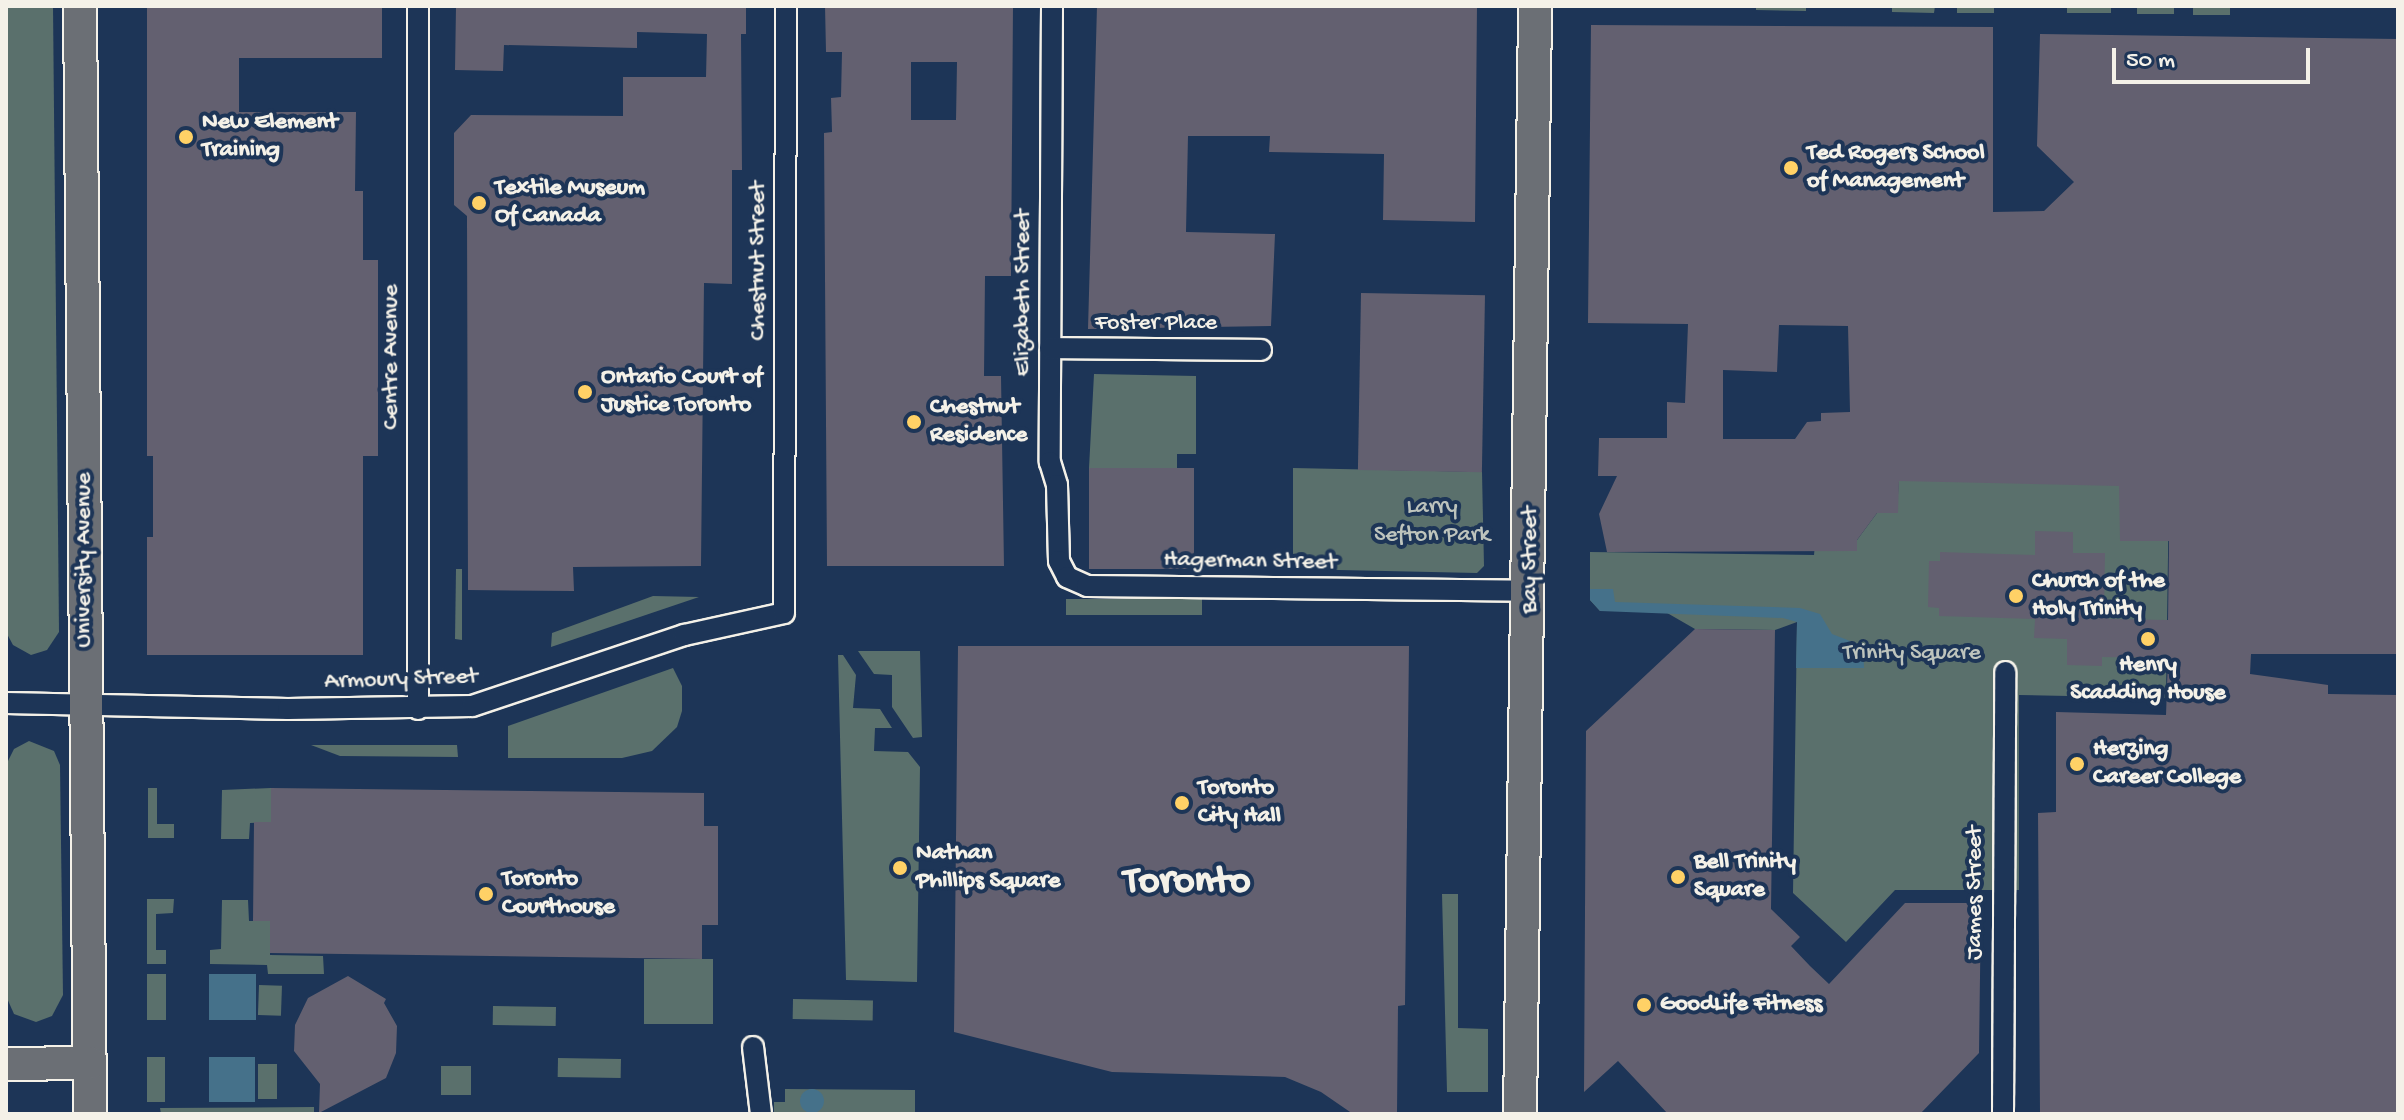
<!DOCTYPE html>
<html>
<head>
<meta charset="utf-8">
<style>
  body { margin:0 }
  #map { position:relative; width:2404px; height:1120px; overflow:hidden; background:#1d3557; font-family:"Gochi Hand",sans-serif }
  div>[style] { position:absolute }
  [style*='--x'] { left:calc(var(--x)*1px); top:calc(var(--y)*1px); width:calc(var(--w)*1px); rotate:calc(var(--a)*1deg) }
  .green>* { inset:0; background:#5a706c; transform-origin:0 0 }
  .water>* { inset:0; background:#45718a; transform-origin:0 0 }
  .round { border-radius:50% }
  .building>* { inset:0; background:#636070; transform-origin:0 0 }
  .roads { filter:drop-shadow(2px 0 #f4f1e8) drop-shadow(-2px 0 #f4f1e8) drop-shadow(0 2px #f4f1e8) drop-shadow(0 -2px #f4f1e8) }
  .street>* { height:20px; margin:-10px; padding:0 10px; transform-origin:10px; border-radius:10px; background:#1d3557 }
  .primary>* { height:32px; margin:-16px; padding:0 16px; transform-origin:16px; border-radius:16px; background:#6b6f75 }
  .dots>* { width:22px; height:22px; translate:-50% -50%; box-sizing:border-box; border:4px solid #1d3557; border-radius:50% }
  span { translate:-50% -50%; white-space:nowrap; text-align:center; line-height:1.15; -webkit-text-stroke:8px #1d3557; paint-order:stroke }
  .poi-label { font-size:24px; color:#f4f1e8; font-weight:700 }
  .left { translate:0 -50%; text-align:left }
  .street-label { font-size:24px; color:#f4f1e8 }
  .park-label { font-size:24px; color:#bec4bd }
  .town-label { font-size:40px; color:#f4f1e8; font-weight:700 }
  .frame { position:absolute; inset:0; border:8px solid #f4f1e8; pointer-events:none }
  .scale { position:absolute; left:2112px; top:48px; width:198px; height:36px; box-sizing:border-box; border:4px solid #f4f1e8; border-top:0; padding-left:10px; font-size:24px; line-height:28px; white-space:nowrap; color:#f4f1e8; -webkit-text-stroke:6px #1d3557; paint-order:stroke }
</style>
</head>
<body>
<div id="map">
  <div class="green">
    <div style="clip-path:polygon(6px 6px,53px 6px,59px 632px,47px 650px,31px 655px,13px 645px,6px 632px)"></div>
    <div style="clip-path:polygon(1756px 6px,1806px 6px,1806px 11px,1756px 10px)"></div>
    <div style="clip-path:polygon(1892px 6px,1935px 6px,1934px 13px,1892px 12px)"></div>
    <div style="left:1957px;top:6px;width:37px;height:7px"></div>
    <div style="left:2067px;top:6px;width:44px;height:7px"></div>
    <div style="left:2137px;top:6px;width:37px;height:8px"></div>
    <div style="left:2193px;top:6px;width:37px;height:9px"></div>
    <div style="clip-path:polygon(1094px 374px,1196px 376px,1196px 454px,1177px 454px,1177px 468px,1089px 468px)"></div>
    <div style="clip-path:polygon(1293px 468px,1482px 472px,1484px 566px,1477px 573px,1293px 569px)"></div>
    <div style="clip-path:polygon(1899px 476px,2169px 485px,2166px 698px,2019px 695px,2019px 890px,1895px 890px,1846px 942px,1793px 893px,1797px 622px,1775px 630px,1695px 629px,1662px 610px,1600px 611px,1590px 600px,1590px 552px,1814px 555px,1815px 544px,1857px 551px,1857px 540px,1877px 513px,1897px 513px)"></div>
    <div style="clip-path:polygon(456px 569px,462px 569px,462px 640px,455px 639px)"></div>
    <div style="clip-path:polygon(653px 596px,699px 597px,551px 647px,552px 633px)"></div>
    <div style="left:1066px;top:599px;width:136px;height:16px"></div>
    <div style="clip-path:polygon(858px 651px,920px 651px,922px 737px,913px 738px,892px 707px,892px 675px,874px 674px)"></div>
    <div style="clip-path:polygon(838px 655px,843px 655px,856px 675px,853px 708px,880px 709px,892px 728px,875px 728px,874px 751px,908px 752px,920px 767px,917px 982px,846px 980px)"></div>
    <div style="clip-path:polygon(673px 668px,682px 686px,682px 711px,677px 727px,652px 751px,622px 758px,508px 758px,508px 726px)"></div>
    <div style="clip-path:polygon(29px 741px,54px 751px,60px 765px,63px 995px,52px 1016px,36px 1022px,14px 1014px,6px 996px,6px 765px,14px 749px)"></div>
    <div style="clip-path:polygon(311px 745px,457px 745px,458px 757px,340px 756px)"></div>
    <div style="clip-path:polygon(148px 788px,157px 788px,157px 824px,174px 824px,174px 838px,148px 838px)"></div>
    <div style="clip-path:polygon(271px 788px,271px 822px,250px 823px,249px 839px,221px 839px,222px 790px)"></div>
    <div style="clip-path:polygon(1442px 894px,1458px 894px,1458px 1028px,1488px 1029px,1488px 1092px,1447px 1092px)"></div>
    <div style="clip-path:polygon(147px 899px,174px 899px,173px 913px,156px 914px,156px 950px,166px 950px,166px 964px,147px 964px)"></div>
    <div style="clip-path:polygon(222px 900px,248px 900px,249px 921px,270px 921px,270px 955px,323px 956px,324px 974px,268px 974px,267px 965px,210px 964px,210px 950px,221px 949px)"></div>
    <div style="left:644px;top:959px;width:69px;height:65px"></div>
    <div style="left:147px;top:974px;width:19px;height:46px"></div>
    <div style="left:259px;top:985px;width:23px;height:30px;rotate:2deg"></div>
    <div style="left:793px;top:999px;width:80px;height:20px;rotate:1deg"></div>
    <div style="left:493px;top:1006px;width:63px;height:19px;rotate:1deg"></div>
    <div style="left:147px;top:1057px;width:18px;height:45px"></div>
    <div style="left:558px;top:1058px;width:63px;height:19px;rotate:1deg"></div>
    <div style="left:258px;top:1064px;width:19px;height:35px"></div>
    <div style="left:441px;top:1066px;width:30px;height:29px"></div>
    <div style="clip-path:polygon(785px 1089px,915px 1090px,915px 1114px,774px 1114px,774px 1102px,785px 1102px)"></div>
    <div style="clip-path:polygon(314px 1107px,314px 1114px,161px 1114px,160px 1108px)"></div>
  </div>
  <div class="water">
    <div style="clip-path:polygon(1590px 589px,1613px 589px,1615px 602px,1800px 608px,1820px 614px,1832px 634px,1863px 646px,1864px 668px,1796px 668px,1797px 622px,1783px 618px,1600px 611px,1590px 600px)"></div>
    <div style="left:209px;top:974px;width:47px;height:46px"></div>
    <div style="left:209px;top:1057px;width:46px;height:45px"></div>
    <div class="round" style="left:800px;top:1089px;width:24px;height:24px"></div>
  </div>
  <div class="building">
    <div style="clip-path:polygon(147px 6px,382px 6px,382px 58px,239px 58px,239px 112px,356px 112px,355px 191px,363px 191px,363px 260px,378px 260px,378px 456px,363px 456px,363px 655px,147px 655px,147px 537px,153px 537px,153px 456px,147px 456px)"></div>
    <div style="clip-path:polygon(456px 6px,746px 6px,746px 34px,741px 34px,742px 170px,732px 170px,732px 284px,704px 283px,701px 566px,573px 567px,574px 591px,468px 590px,467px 216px,454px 205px,454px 133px,471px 115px,623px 116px,623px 77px,706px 77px,707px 34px,637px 32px,637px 48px,504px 45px,503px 71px,455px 70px)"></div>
    <div style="clip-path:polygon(evenodd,825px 6px,1013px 6px,1011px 276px,985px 276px,984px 376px,1001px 376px,1004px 566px,827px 566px,824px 133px,832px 132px,831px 98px,841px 97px,842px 52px,826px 52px,825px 6px,911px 62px,957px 62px,956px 120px,911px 120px,911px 62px)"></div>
    <div style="clip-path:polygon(1097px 6px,1477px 6px,1475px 222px,1383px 220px,1384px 154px,1269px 152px,1270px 136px,1188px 136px,1186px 232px,1275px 234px,1271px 326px,1088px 329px)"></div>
    <div style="clip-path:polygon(evenodd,1591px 25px,1993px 27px,1993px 212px,2044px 211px,2074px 182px,2037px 146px,2040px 34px,2398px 39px,2398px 654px,2251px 654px,2250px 674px,2328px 685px,2328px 694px,2398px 695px,2398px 1114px,2040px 1114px,2038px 813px,2056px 812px,2056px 712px,2166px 715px,2168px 658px,2102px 657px,2102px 666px,2067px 665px,2067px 639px,2034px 638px,2035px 619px,1939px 616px,1939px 608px,1928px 607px,1929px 561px,1940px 561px,1940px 552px,2035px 555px,2035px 531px,2073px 532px,2073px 553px,2105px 553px,2104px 612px,2109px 619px,2168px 620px,2169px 541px,2120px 541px,2119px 486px,1899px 481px,1898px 513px,1877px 513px,1857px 540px,1857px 551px,1607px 552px,1599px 514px,1617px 476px,1598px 476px,1599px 438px,1667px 438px,1667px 402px,1685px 403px,1688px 324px,1588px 323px,1591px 25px,1779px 325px,1848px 326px,1850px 412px,1821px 413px,1821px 421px,1807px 422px,1795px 439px,1723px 439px,1723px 370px,1777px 372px,1779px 325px)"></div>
    <div style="left:1361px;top:293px;width:124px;height:177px;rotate:1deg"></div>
    <div style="left:1089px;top:468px;width:105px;height:101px"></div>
    <div style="clip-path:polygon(1695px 629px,1775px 630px,1771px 909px,1800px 937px,1791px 946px,1810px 966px,1829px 984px,1905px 903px,1981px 903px,1979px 1053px,1920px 1114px,1668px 1114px,1618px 1061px,1584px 1092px,1586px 731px)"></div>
    <div style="clip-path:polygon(958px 646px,1409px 646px,1405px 1005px,1398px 1006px,1397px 1114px,1353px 1114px,1321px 1092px,1285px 1077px,1112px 1072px,954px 1032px)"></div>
    <div style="clip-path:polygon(271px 788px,704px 793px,704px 826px,718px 826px,718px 925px,702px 925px,702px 959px,270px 953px,270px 921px,253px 921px,254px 822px,271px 822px)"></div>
    <div style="clip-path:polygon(348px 976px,386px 999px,384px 1003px,397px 1026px,396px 1053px,386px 1078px,319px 1113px,320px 1084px,294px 1051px,295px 1025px,308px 998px)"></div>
  </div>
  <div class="roads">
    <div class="street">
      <div style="--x:1052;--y:6;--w:456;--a:90.3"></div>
      <div style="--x:1050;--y:462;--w:24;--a:73"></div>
      <div style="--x:1057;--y:485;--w:76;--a:88.5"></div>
      <div style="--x:1059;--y:561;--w:18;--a:63"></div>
      <div style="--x:1067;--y:577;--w:22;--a:24"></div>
      <div style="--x:1087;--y:586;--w:443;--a:0.6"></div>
      <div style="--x:1050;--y:348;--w:211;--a:0.5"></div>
      <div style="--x:6;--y:703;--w:282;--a:1.2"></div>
      <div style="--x:288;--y:709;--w:184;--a:-0.9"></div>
      <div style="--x:472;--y:706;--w:224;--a:-18.5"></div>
      <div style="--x:684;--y:635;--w:102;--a:-12.4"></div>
      <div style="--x:784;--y:613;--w:607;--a:-89.81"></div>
      <div style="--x:418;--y:709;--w:703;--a:-90"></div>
      <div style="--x:753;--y:1047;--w:67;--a:83.2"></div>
      <div style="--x:2003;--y:1114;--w:442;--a:-89.7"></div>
    </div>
    <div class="primary">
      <div style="--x:80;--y:6;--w:1108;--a:89.48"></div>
      <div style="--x:6;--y:1064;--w:84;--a:-0.7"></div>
      <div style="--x:1520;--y:1114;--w:1108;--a:-89.22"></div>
    </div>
  </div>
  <div class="dots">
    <div style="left:186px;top:137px;background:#ffd166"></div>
    <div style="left:1791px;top:168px;background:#ffd166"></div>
    <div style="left:479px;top:203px;background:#ffd166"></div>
    <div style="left:585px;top:392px;background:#ffd166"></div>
    <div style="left:914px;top:422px;background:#ffd166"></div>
    <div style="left:2016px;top:596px;background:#ffd166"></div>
    <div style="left:2148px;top:639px;background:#ffd166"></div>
    <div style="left:2077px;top:764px;background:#ffd166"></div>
    <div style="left:1182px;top:803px;background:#ffd166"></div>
    <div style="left:900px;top:868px;background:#ffd166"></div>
    <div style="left:1678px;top:877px;background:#ffd166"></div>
    <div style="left:486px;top:894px;background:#ffd166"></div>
    <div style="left:1644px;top:1005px;background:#ffd166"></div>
  </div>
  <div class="poi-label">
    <span class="left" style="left:202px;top:137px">New Element<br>Training</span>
    <span class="left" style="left:1807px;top:168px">Ted Rogers School<br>of Management</span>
    <span class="left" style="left:495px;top:203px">Textile Museum<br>Of Canada</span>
    <span class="left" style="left:601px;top:392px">Ontario Court of<br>Justice Toronto</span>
    <span class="left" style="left:930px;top:422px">Chestnut<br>Residence</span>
    <span class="left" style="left:2032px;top:596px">Church of the<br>Holy Trinity</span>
    <span style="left:2148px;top:680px">Henry<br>Scadding House</span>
    <span class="left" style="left:2093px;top:764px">Herzing<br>Career College</span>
    <span class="left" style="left:1198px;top:803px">Toronto<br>City Hall</span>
    <span class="left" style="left:916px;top:868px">Nathan<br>Phillips Square</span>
    <span class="left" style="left:1694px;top:877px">Bell Trinity<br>Square</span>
    <span class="left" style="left:502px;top:894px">Toronto<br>Courthouse</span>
    <span class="left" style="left:1660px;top:1005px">GoodLife Fitness</span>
  </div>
  <div class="street-label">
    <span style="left:759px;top:261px;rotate:-90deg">Chestnut Street</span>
    <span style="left:1024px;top:293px;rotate:-90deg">Elizabeth Street</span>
    <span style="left:1156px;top:324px">Foster Place</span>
    <span style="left:392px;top:357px;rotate:-90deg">Centre Avenue</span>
    <span style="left:85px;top:560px;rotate:-90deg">University Avenue</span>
    <span style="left:1531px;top:560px;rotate:-90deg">Bay Street</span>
    <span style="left:1250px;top:562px;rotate:1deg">Hagerman Street</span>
    <span style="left:401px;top:680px;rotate:-2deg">Armoury Street</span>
    <span style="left:1976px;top:893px;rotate:-90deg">James Street</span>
  </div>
  <div class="park-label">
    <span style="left:1432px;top:522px">Larry<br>Sefton Park</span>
    <span style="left:1912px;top:654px">Trinity Square</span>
  </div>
  <div class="town-label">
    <span style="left:1187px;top:883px">Toronto</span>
  </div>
  <div class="frame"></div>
  <div class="scale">50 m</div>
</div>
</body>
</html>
